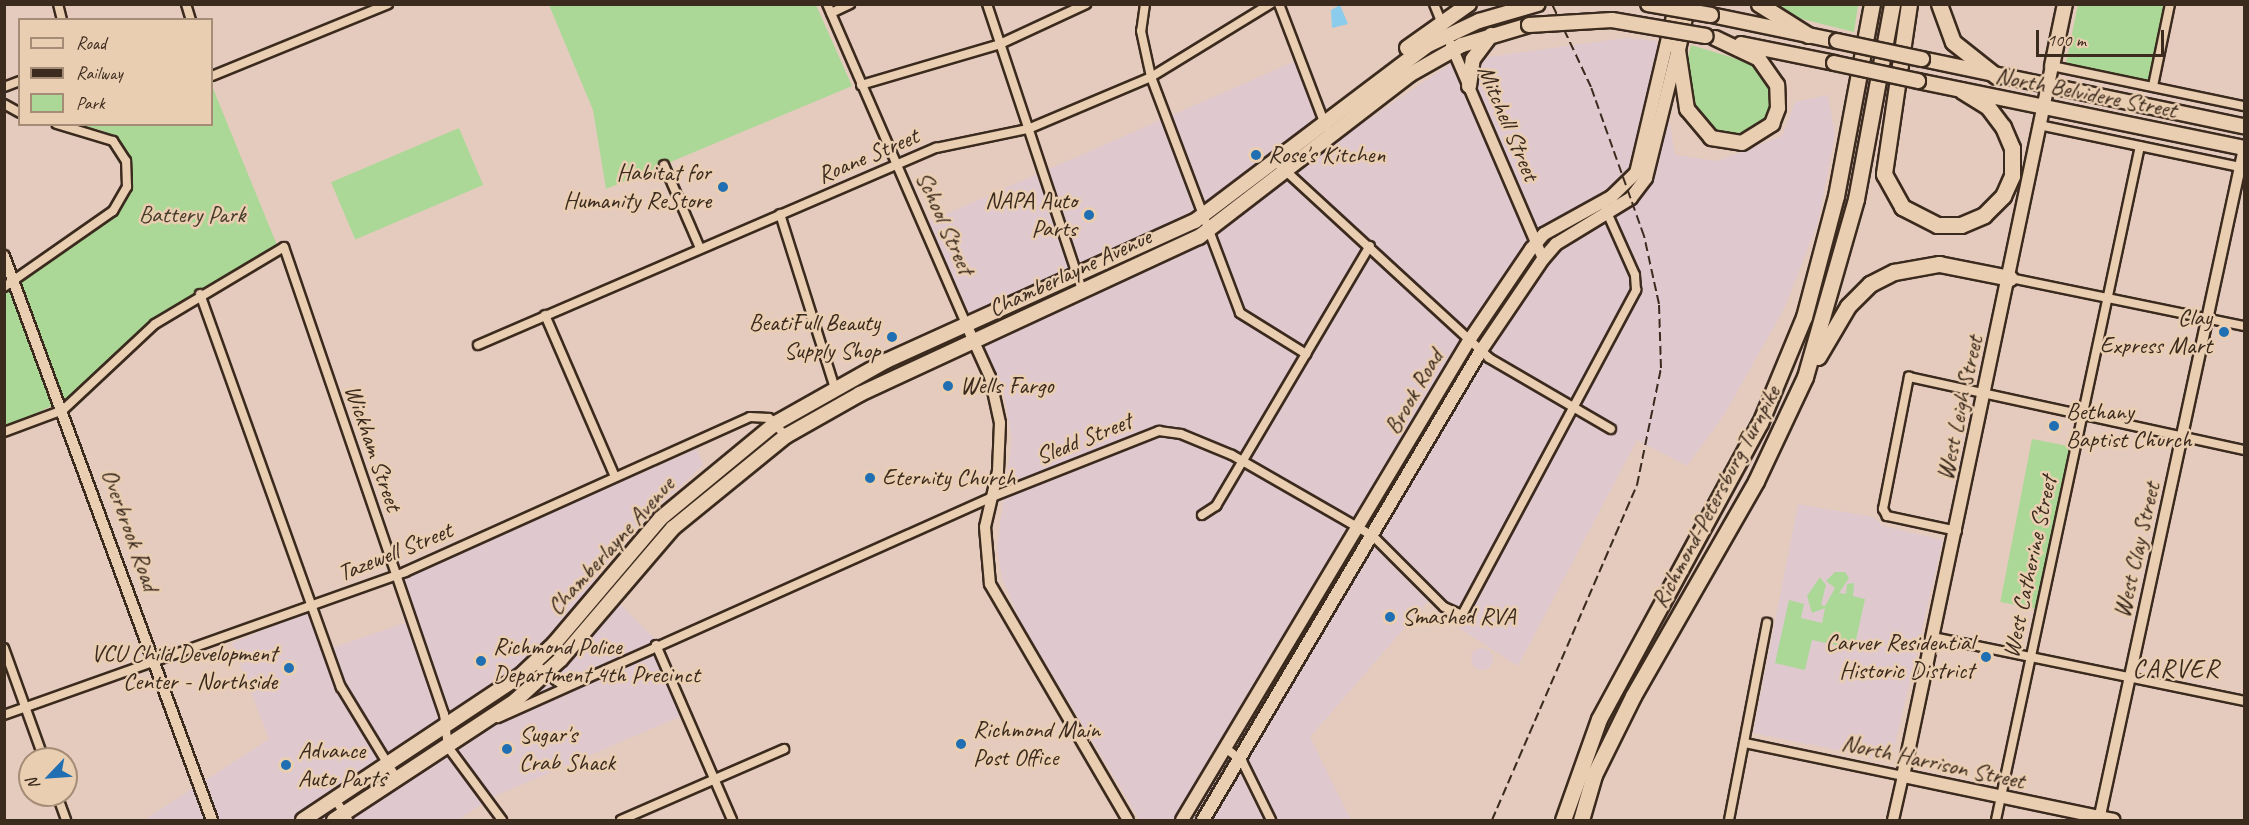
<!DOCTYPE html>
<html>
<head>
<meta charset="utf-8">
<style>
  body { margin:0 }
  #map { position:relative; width:2249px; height:825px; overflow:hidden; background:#e5cbbe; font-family:Caveat,sans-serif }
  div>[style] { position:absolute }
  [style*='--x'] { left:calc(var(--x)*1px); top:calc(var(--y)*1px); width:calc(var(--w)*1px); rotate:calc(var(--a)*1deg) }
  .built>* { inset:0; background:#dfc8ce }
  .round { border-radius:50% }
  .green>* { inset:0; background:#abd897; transform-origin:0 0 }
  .water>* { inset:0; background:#8bccec }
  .roads { filter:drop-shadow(2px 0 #3b2a1e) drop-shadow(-2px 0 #3b2a1e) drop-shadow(0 2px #3b2a1e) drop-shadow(0 -2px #3b2a1e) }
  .minor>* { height:8px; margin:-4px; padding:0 4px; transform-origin:4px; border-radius:4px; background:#eaceb1 }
  .tertiary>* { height:10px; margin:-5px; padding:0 5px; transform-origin:5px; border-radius:5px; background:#eaceb1 }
  .secondary>* { height:12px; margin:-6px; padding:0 6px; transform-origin:6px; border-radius:6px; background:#eaceb1 }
  .primary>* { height:14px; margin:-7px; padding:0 7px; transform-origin:7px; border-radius:7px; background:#eaceb1 }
  .motorway>* { height:15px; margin:-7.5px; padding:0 7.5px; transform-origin:7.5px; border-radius:7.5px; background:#eaceb1 }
  .rail>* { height:2px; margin-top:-1px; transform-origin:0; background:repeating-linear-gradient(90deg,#3b2a1e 0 9px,transparent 0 13.5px) }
  .bridges { filter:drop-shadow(2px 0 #3b2a1e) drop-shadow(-2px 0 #3b2a1e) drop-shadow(0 2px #3b2a1e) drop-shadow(0 -2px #3b2a1e) }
  .primary-bridge>* { height:14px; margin:-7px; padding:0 7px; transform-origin:7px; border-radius:7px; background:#eaceb1 }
  .dots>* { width:16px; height:16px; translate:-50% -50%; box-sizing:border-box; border:3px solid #eaceb1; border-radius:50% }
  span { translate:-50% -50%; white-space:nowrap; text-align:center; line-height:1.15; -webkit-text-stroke:5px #eaceb1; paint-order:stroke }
  .street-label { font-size:24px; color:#3b2a1e }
  .poi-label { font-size:24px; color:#3b2a1e }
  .left { translate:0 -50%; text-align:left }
  .right { translate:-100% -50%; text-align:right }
  .park-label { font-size:24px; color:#463b2a }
  .neighbourhood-label { font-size:26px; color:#3b2a1e; letter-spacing:1.5px }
  .frame { position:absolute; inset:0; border:6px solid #3b2a1e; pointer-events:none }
  .legend { position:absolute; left:18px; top:18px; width:195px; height:108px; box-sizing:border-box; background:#eaceb1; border:2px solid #a48c76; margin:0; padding:8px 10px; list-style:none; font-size:18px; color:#3b2a1e }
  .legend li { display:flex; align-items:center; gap:12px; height:30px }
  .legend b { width:30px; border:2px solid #a48c76 }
  .north { position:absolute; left:18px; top:747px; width:60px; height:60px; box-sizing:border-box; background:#eaceb1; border:2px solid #a48c76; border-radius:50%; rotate:245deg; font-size:16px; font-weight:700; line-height:24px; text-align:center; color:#3b2a1e }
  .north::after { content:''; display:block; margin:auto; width:21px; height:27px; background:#1f6fb2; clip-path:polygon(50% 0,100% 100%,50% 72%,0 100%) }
  .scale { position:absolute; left:2036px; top:30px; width:128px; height:27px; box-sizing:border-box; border:3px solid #3b2a1e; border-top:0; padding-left:8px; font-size:18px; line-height:21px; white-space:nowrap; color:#3b2a1e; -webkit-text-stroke:4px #eaceb1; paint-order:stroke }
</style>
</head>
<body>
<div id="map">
  <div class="built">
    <div style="clip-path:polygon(1625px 38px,1657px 41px,1675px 155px,1717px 161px,1782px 136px,1795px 102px,1828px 95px,1835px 135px,1818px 223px,1784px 309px,1724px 415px,1687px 466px,1637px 440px,1518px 666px,1448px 621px,1428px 601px,1310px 737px,1351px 820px,1140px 820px,1019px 619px,1002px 578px,997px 546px,1012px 441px,1003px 388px,928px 222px,1302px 58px,1342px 137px,1453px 62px)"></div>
    <div style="clip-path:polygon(697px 449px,703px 465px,637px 527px,594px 578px,654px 638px,688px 713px,493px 797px,458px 820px,144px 820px,269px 739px,232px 643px,309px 611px,323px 651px,405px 623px,393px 581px)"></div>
    <div style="clip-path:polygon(1798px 504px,1873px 517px,1883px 526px,1943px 540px,1891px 761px,1753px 733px)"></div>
    <div class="round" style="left:1471px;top:648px;width:22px;height:22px"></div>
  </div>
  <div class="green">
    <div style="clip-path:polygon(2078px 4px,2166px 5px,2148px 80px,2066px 63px)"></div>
    <div style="clip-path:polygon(549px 5px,816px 5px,852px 86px,606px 189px,593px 110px)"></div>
    <div style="clip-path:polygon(1769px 5px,1858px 5px,1854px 32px,1782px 14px)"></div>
    <div style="clip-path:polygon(1691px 45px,1747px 62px,1769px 79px,1774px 103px,1768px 119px,1744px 137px,1718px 135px,1693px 111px,1686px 65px)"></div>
    <div style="clip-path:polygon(212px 86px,277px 245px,153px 322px,70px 397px,5px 428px,4px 295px,121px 206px,131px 184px,131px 165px,119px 142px,102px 130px,72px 125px,212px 124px)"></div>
    <div style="left:459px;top:128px;width:62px;height:139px;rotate:67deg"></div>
    <div style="left:2032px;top:439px;width:38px;height:166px;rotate:11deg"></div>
    <div style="clip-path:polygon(1835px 572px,1845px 572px,1849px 578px,1839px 593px,1846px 594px,1847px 584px,1854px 583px,1853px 596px,1865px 599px,1854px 649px,1812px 640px,1805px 670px,1775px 663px,1789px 600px,1804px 604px,1801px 618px,1822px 623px,1825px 608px,1812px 613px,1807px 596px,1820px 577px,1826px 585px,1821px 605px,1825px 606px,1835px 588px,1826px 581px)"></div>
  </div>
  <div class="water">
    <div style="clip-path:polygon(1340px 5px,1348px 24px,1332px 28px,1331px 10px)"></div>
  </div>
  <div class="roads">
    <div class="minor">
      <div style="--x:58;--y:4;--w:16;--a:76"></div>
      <div style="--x:186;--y:4;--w:17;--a:73"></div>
      <div style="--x:827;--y:4;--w:349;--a:66.5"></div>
      <div style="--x:987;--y:4;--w:304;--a:71.6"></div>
      <div style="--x:1145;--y:4;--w:27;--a:98"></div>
      <div style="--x:1141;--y:31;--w:47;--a:77.7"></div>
      <div style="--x:1151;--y:77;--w:252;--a:69.3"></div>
      <div style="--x:1240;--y:313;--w:78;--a:31.8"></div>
      <div style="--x:1279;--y:4;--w:132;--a:69.1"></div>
      <div style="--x:1434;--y:4;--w:24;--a:68"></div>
      <div style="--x:831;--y:13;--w:21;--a:-25"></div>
      <div style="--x:2052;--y:66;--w:196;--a:11.8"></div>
      <div style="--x:212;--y:76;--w:190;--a:-22.2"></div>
      <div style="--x:861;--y:85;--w:145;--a:-16.4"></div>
      <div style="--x:1000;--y:44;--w:95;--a:-24.9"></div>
      <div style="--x:2153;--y:86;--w:84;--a:-78.3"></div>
      <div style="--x:4;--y:87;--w:17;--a:-21"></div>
      <div style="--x:4;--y:104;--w:18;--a:29"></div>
      <div style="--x:2039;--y:125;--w:209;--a:11.8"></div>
      <div style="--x:1275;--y:161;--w:291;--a:42.6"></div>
      <div style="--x:1489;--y:358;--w:141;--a:30.2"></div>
      <div style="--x:664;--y:165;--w:90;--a:66.6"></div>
      <div style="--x:780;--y:214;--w:182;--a:72.5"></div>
      <div style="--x:2010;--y:278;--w:239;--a:11.6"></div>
      <div style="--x:4;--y:287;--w:133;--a:-34.9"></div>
      <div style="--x:113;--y:211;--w:28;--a:-60"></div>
      <div style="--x:127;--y:187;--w:26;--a:-92"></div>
      <div style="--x:126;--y:161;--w:24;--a:-123"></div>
      <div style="--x:113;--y:141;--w:59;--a:-163.1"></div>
      <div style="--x:200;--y:294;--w:418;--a:70.3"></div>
      <div style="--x:341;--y:687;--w:108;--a:58.7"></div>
      <div style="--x:545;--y:315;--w:176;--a:66.6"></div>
      <div style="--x:478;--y:345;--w:499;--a:-23.3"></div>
      <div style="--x:936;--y:148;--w:94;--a:-11.7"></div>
      <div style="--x:1028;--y:129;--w:134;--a:-22.9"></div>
      <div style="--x:1151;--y:77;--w:140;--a:-31.5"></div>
      <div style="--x:4;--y:432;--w:63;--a:-20.4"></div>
      <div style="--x:63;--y:410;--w:126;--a:-43.1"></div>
      <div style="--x:155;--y:324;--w:150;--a:-30.8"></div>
      <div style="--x:284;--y:247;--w:494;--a:71.1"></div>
      <div style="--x:444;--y:714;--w:33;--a:83"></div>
      <div style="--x:448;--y:747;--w:91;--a:53.5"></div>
      <div style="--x:1202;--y:515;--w:17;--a:-33"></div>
      <div style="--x:1216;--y:506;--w:302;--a:-59.4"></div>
      <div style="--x:1957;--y:531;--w:72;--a:-167.9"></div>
      <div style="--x:1887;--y:516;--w:8;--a:-120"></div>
      <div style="--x:1883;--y:509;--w:135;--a:-78.9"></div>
      <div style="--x:1909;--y:377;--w:343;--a:12.3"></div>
      <div style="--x:1933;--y:637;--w:318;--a:11.6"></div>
      <div style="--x:656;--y:645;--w:191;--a:66.5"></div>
      <div style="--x:4;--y:648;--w:118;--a:70.2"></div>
      <div style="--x:534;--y:663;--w:39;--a:38"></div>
      <div style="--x:4;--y:715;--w:426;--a:-19.6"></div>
      <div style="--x:405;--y:572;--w:378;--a:-24.2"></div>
      <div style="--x:750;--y:417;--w:19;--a:3"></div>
      <div style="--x:769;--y:418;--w:25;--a:47"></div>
      <div style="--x:498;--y:718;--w:541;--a:-24.1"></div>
      <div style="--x:992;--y:497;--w:180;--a:-21.6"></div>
      <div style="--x:1159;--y:431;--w:22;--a:8"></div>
      <div style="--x:1181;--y:434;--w:55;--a:22.4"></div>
      <div style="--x:1232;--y:455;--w:163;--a:29.9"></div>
      <div style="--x:1373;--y:536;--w:100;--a:45"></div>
      <div style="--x:1444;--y:607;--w:20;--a:24"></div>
      <div style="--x:1462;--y:615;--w:369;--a:-61.8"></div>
      <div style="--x:1636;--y:290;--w:15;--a:-94"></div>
      <div style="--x:1635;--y:275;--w:73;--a:-114.1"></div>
      <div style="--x:1745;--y:743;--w:161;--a:11.8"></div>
      <div style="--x:1228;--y:750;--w:18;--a:38"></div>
      <div style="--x:1242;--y:761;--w:66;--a:63.8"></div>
      <div style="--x:57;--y:795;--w:27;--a:70"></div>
      <div style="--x:335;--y:799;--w:25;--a:58"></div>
      <div style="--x:621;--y:820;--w:178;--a:-23.5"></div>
      <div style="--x:1729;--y:820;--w:201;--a:-79.1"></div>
      <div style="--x:1996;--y:820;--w:689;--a:-77.94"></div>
    </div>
    <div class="tertiary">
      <div style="--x:1451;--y:45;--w:233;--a:66.7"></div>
      <div style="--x:4;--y:256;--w:601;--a:69.76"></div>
      <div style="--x:966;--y:324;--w:58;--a:65.6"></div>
      <div style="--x:990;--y:377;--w:47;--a:77.7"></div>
      <div style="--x:1000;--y:423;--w:48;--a:92.4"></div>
      <div style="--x:998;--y:471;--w:57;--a:103.1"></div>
      <div style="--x:985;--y:527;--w:57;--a:85"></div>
      <div style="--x:990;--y:584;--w:273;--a:59.7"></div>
      <div style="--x:1893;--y:820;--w:45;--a:-77.2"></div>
      <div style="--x:2099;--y:820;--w:687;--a:-77.82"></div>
    </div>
    <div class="secondary">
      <div style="--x:2052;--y:66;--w:725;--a:101.85"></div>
      <div style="--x:1903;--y:776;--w:215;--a:11.8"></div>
      <div style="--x:1182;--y:820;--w:561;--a:-59.09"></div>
      <div style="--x:1470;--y:339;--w:109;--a:-55.9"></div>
      <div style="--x:1531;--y:249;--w:20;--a:-49"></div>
      <div style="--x:1544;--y:234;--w:77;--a:-28.9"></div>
      <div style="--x:1611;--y:197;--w:35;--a:-44"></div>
      <div style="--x:1636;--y:173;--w:174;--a:-76.7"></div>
      <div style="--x:1203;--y:820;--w:544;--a:-59.38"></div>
      <div style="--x:1480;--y:352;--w:112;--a:-55.9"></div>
      <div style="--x:1543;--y:259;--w:20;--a:-49"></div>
      <div style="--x:1556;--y:244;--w:88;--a:-31.5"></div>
      <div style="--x:1631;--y:198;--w:25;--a:-53"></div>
      <div style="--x:1646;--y:178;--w:129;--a:-76.1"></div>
    </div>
    <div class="primary">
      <div style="--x:1688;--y:4;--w:47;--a:102.3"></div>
      <div style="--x:1678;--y:50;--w:60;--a:81.3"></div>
      <div style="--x:1687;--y:109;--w:38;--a:50"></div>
      <div style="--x:1711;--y:138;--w:31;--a:9"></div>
      <div style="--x:1742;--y:143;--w:36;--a:-32"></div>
      <div style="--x:1772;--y:124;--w:17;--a:-69"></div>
      <div style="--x:1778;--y:108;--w:23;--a:-92"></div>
      <div style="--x:1777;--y:85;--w:32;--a:-125"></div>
      <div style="--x:1759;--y:59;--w:49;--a:-154.5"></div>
      <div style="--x:1711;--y:15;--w:129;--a:11.7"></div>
      <div style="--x:1741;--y:44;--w:95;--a:11.5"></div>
      <div style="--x:1407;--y:48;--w:76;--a:-35.4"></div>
      <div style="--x:1922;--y:59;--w:329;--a:11.8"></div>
      <div style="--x:2052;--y:66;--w:63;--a:-78.2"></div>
      <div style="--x:1918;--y:81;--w:333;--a:11.6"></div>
      <div style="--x:1469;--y:86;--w:27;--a:-82"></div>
      <div style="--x:1473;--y:59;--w:30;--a:-53"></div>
      <div style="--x:303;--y:820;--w:260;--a:-33.6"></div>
      <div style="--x:520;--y:676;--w:47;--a:-43.3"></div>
      <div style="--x:554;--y:644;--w:165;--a:-49.7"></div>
      <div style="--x:661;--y:518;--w:149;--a:-39.6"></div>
      <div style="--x:776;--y:423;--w:126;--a:-29.4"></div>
      <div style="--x:886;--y:361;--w:339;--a:-24.4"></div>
      <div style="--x:1195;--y:221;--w:290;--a:-37.1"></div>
      <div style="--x:1426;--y:46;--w:59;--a:-25.3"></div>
      <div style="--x:1479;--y:21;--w:61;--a:-16.1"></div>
      <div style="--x:334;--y:820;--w:217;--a:-33.3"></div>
      <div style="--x:515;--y:701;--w:62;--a:-42.4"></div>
      <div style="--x:561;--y:659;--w:172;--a:-49.5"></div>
      <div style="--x:673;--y:528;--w:146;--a:-39.2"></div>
      <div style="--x:786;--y:436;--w:85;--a:-29.6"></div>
      <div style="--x:860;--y:394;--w:374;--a:-24.9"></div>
      <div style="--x:1199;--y:237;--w:265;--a:-37.6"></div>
      <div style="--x:1409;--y:75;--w:61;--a:-29.5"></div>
      <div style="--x:1462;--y:45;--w:70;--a:-16.6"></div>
    </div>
    <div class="motorway">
      <div style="--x:1759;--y:4;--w:58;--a:32.3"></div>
      <div style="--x:1909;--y:4;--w:172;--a:98.4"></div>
      <div style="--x:1884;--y:174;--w:38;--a:61"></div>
      <div style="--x:1902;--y:207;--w:39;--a:27"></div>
      <div style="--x:1937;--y:225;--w:24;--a:0"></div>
      <div style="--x:1961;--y:225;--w:25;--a:-23"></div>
      <div style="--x:1984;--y:215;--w:27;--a:-45"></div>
      <div style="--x:2003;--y:196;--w:22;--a:-66"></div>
      <div style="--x:2012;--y:176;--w:28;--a:-90"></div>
      <div style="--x:2012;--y:148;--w:23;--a:-113"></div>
      <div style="--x:2003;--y:127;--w:25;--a:-127"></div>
      <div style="--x:1988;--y:107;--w:31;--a:-148"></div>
      <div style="--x:1939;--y:4;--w:40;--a:69.8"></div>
      <div style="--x:1953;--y:42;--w:55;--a:38.3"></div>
      <div style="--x:1818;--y:357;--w:59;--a:-59.5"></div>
      <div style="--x:1848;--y:306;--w:31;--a:-45"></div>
      <div style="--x:1870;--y:284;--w:27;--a:-27"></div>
      <div style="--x:1894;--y:272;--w:46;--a:-10.1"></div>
      <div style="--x:1939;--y:264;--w:72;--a:11.2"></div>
      <div style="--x:1563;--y:820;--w:107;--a:-70.4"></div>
      <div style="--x:1599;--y:719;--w:337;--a:-61.5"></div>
      <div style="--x:1760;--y:423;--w:115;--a:-67.5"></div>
      <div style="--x:1804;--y:317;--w:125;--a:-75.2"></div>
      <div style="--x:1836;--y:196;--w:195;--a:-79.4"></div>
      <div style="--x:1581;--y:820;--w:47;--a:-73.9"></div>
      <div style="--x:1594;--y:775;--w:88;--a:-63.7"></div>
      <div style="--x:1633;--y:696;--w:248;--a:-60.2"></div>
      <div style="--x:1756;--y:481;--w:115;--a:-64.8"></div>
      <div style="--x:1805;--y:377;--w:185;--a:-74"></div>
      <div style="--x:1856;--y:199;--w:198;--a:-79.5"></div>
    </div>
  </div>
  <div class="rail">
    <div style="--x:1492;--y:820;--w:365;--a:-66.6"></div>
    <div style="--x:1637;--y:485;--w:119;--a:-78.4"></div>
    <div style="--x:1661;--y:368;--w:64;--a:-91.8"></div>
    <div style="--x:1659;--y:304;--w:70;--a:-102.4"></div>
    <div style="--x:1644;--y:236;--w:158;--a:-109.6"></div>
    <div style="--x:1591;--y:87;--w:92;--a:-115.2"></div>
  </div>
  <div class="bridges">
    <div class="primary-bridge">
      <div style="--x:1648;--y:4;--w:64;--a:9.9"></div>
      <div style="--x:1529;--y:25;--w:83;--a:-3.4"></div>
      <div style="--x:1612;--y:20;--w:95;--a:9.7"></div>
      <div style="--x:1837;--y:41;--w:87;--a:12"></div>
      <div style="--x:1834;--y:63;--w:86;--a:12.1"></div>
    </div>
  </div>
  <div class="dots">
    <div style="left:1256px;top:155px;background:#1f6fb2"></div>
    <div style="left:723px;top:187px;background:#1f6fb2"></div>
    <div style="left:1089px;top:215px;background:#1f6fb2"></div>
    <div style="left:2224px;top:332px;background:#1f6fb2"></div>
    <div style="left:892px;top:337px;background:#1f6fb2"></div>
    <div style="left:948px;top:386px;background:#1f6fb2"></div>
    <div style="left:2054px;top:426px;background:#1f6fb2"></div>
    <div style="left:870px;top:478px;background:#1f6fb2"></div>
    <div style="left:1390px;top:617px;background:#1f6fb2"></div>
    <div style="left:1986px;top:657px;background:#1f6fb2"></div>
    <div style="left:481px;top:661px;background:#1f6fb2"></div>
    <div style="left:289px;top:668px;background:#1f6fb2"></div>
    <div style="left:961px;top:744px;background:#1f6fb2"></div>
    <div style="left:507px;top:749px;background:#1f6fb2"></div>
    <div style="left:286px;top:765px;background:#1f6fb2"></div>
  </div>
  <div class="street-label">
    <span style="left:2086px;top:93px;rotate:11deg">North Belvidere Street</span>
    <span style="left:1508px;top:123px;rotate:67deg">Mitchell Street</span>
    <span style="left:868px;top:156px;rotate:-23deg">Roane Street</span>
    <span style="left:945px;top:223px;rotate:66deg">School Street</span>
    <span style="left:1070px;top:273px;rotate:-25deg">Chamberlayne Avenue</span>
    <span style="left:1414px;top:392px;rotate:-60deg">Brook Road</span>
    <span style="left:1960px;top:408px;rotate:-78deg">West Leigh Street</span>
    <span style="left:1084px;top:439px;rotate:-22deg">Sledd Street</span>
    <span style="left:373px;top:448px;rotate:71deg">Wickham Street</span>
    <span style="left:1716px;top:497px;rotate:-62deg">Richmond-Petersburg Turnpike</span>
    <span style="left:130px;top:530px;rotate:70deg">Overbrook Road</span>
    <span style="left:611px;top:546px;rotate:-48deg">Chamberlayne Avenue</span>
    <span style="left:2137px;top:550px;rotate:-77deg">West Clay Street</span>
    <span style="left:395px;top:552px;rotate:-22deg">Tazewell Street</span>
    <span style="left:2030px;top:567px;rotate:-78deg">West Catherine Street</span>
    <span style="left:1933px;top:762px;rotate:12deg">North Harrison Street</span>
  </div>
  <div class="poi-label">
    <span class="left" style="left:1268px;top:155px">Rose's Kitchen</span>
    <span class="right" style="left:711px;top:187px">Habitat for<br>Humanity ReStore</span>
    <span class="right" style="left:1077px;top:215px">NAPA Auto<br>Parts</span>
    <span class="right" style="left:2212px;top:332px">Clay<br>Express Mart</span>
    <span class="right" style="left:880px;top:337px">BeatiFull Beauty<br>Supply Shop</span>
    <span class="left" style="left:960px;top:386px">Wells Fargo</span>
    <span class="left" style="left:2066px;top:426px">Bethany<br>Baptist Church</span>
    <span class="left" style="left:882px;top:478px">Eternity Church</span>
    <span class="left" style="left:1402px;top:617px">Smashed RVA</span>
    <span class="right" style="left:1974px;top:657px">Carver Residential<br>Historic District</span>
    <span class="left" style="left:493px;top:661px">Richmond Police<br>Department 4th Precinct</span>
    <span class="right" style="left:277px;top:668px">VCU Child Development<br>Center - Northside</span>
    <span class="left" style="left:973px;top:744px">Richmond Main<br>Post Office</span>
    <span class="left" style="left:519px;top:749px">Sugar's<br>Crab Shack</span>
    <span class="left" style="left:298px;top:765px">Advance<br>Auto Parts</span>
  </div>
  <div class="park-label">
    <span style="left:192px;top:215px">Battery Park</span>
  </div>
  <div class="neighbourhood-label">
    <span style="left:2176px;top:669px">CARVER</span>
  </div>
  <div class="frame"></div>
  <ul class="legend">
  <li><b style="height:8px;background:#eaceb1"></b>Road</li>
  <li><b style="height:8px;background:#3b2a1e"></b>Railway</li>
  <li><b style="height:16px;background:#abd897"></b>Park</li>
  </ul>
  <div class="north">N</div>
  <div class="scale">100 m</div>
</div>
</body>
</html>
